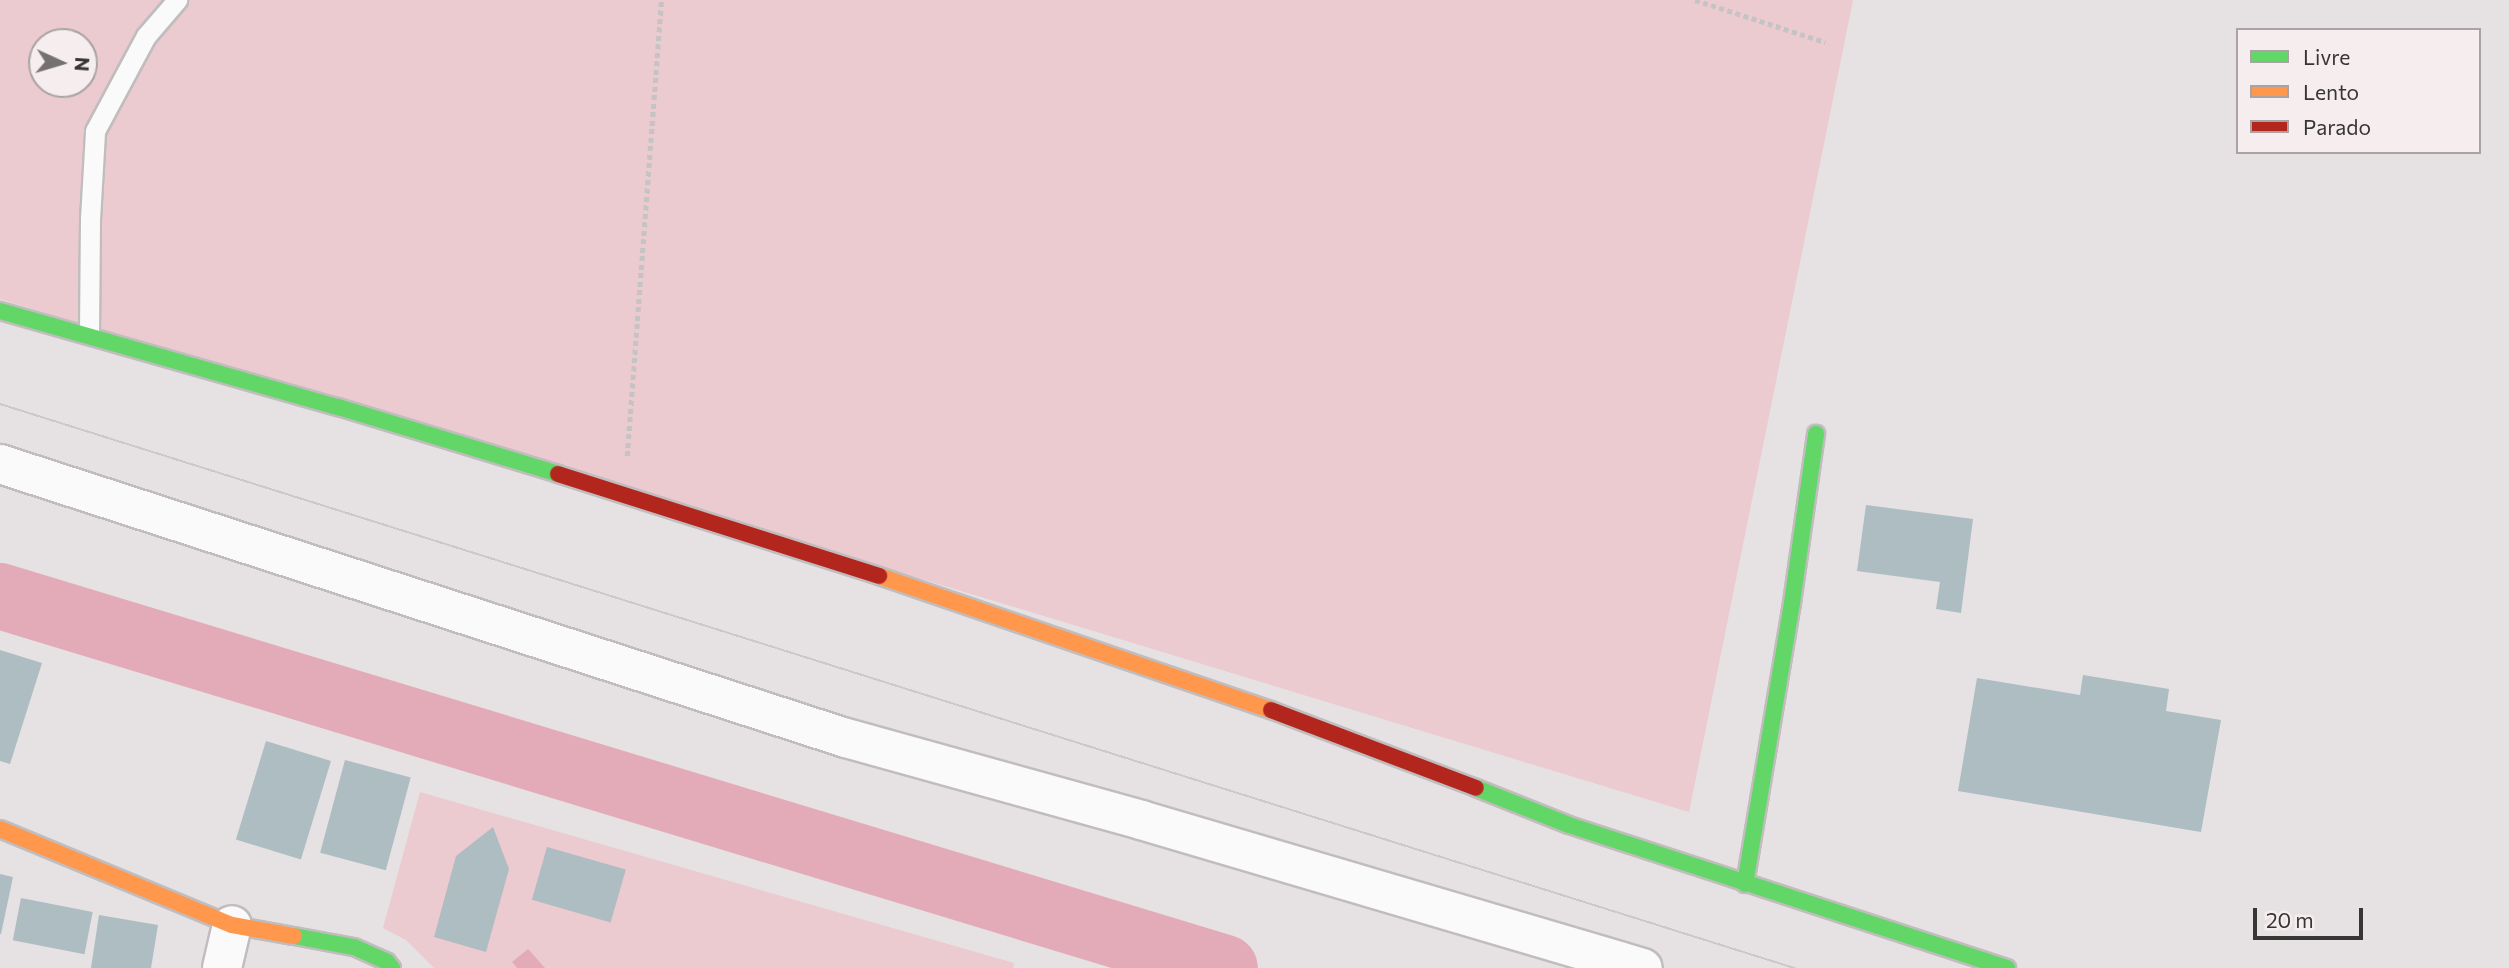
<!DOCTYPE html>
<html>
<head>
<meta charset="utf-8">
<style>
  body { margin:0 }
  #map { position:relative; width:2509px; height:968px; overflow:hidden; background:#e6e1e2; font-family:Commissioner,sans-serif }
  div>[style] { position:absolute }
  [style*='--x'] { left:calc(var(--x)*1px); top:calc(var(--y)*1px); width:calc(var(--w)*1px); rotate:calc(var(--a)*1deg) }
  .green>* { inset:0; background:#ebcad0 }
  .water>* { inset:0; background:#e2abb7 }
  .river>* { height:66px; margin:-33px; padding:0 33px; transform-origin:33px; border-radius:33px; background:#e2abb7 }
  .building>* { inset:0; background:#adbdc2; transform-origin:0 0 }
  .path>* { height:4.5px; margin-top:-2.25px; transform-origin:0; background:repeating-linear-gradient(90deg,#c5c3c3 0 5px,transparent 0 8.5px) }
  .roads { filter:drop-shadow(2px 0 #c1bdbe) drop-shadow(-2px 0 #c1bdbe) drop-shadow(0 2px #c1bdbe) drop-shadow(0 -2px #c1bdbe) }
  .lane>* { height:19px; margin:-9.5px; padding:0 9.5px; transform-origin:9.5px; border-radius:9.5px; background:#fbfafb }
  .street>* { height:38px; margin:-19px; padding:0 19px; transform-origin:19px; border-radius:19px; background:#fbfafb }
  .fast>* { height:16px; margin:-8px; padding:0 8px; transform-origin:8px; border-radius:8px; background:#63d668 }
  .slow>* { height:16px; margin:-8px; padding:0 8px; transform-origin:8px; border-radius:8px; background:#ff974d }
  .jam>* { height:16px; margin:-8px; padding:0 8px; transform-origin:8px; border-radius:8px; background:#b3261e }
  .tram>* { height:2px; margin:-1px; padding:0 1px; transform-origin:1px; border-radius:1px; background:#cbcaca }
  span { translate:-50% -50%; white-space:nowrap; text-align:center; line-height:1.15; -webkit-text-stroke:6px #f5edee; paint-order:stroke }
  .legend { position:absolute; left:2236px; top:28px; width:245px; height:126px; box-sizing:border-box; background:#f5edee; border:2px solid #a9a3a4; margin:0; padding:9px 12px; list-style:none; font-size:21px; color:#383535 }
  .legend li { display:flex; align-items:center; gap:14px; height:35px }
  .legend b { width:35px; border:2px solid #a9a3a4 }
  .north { position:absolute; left:28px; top:28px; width:70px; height:70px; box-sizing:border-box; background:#f5edee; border:2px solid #a9a3a4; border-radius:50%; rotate:94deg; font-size:19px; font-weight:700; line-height:28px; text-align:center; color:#383535 }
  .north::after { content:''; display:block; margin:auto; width:24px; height:32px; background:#757172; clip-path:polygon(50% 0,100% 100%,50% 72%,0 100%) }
  .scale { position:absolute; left:2253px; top:908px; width:110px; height:32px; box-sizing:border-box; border:4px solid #383535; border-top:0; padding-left:9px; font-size:21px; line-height:24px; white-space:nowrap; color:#383535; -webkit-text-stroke:5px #f5edee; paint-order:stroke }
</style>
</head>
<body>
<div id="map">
  <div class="green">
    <div style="clip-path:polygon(evenodd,0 0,1853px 0,1689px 812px,0 299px,0 0,42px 42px,84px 42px,84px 84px,42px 84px,42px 42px)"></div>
    <div style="clip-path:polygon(420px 792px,1014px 963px,1013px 968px,434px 968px,406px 940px,383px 928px)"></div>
  </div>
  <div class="water">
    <div style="clip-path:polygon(528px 949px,545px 968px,517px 968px,512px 962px)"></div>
  </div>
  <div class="river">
    <div style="--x:0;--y:596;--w:1280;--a:16.89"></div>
  </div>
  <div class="building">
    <div style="clip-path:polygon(1866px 505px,1973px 519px,1961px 613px,1936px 609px,1940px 582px,1857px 571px)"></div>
    <div style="clip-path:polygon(0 650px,42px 663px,10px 764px,0 761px)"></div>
    <div style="clip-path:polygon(2083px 675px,2169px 689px,2166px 711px,2221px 720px,2201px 832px,1958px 791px,1977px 678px,2080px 695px)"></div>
    <div style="left:266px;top:741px;width:68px;height:103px;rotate:17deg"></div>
    <div style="left:345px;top:760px;width:68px;height:96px;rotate:15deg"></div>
    <div style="clip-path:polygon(493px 827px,509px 869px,486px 952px,434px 937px,456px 856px)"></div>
    <div style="left:547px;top:847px;width:82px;height:55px;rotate:16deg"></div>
    <div style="clip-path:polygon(0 874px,13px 877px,1px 934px,0 934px)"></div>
    <div style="left:21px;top:898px;width:73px;height:43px;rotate:11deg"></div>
    <div style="clip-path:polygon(99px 915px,158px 925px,151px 968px,91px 968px)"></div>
  </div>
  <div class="path">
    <div style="--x:1695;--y:0;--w:137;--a:17.9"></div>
    <div style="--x:627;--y:456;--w:457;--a:-85.7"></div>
  </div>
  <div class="roads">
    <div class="lane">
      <div style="--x:89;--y:334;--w:115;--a:-89.5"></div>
      <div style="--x:90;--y:219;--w:88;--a:-86.7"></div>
      <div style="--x:95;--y:131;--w:108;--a:-61.8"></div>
      <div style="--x:146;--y:36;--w:48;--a:-49.3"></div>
    </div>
    <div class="street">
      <div style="--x:0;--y:464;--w:889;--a:17.95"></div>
      <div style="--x:846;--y:738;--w:306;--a:15.5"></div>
      <div style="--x:1141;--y:820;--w:523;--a:16.43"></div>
      <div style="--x:222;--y:968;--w:44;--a:-76.9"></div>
    </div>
    <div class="fast">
      <div style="--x:0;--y:311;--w:351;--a:15.9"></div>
      <div style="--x:338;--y:407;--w:230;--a:16.9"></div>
      <div style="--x:1476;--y:788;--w:100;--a:21.7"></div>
      <div style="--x:1569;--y:825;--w:461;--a:18.1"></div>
      <div style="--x:1745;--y:884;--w:285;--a:-80.5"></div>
      <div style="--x:1792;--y:603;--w:171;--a:-81.9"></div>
      <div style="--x:294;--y:936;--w:61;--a:10.4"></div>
      <div style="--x:354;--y:947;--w:36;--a:24"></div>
      <div style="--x:387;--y:962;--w:8;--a:50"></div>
    </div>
    <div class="slow">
      <div style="--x:879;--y:576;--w:414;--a:18.9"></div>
      <div style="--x:0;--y:829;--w:251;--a:22.5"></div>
      <div style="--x:232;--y:925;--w:63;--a:10.1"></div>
    </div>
    <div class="jam">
      <div style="--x:558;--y:474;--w:337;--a:17.6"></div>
      <div style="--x:1271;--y:710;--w:219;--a:20.8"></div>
    </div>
  </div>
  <div class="tram">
    <div style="--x:0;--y:404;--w:1881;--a:17.45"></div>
  </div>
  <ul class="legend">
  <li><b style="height:9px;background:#63d668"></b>Livre</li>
  <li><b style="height:9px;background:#ff974d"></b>Lento</li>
  <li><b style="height:9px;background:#b3261e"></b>Parado</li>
  </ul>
  <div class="north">N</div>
  <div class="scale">20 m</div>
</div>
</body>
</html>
